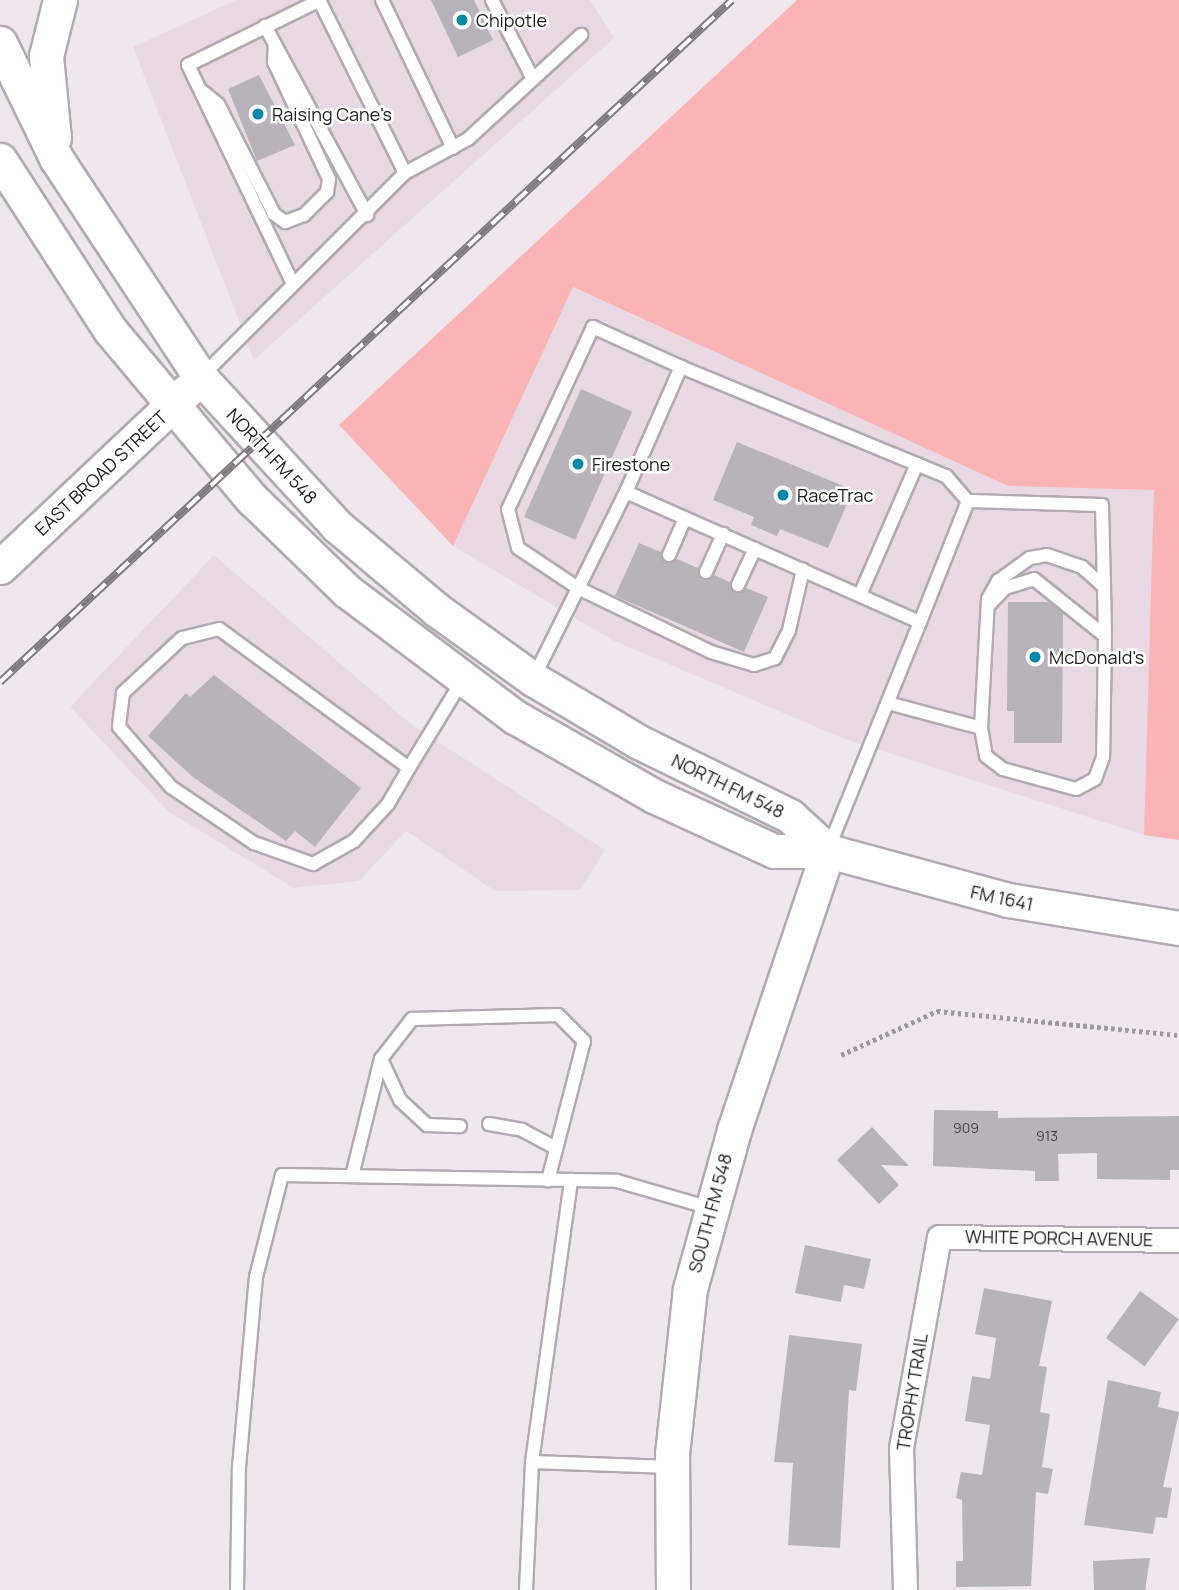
<!DOCTYPE html>
<html>
<head>
<meta charset="utf-8">
<style>
  body { margin:0 }
  #map { position:relative; width:1179px; height:1590px; overflow:hidden; background:#f0e7ee; font-family:Manrope,sans-serif }
  div>[style] { position:absolute }
  [style*='--x'] { left:calc(var(--x)*1px); top:calc(var(--y)*1px); width:calc(var(--w)*1px); rotate:calc(var(--a)*1deg) }
  .built>* { inset:0; background:#e9d9e5 }
  .green>* { inset:0; background:#fab4b5 }
  .building>* { inset:0; background:#b8b2bb; transform-origin:0 0 }
  .path>* { height:4.5px; margin-top:-2.25px; transform-origin:0; background:repeating-linear-gradient(90deg,#9f999e 0 3.5px,transparent 0 7px) }
  .roads { filter:drop-shadow(2px 0 #b3aab1) drop-shadow(-2px 0 #b3aab1) drop-shadow(0 2px #b3aab1) drop-shadow(0 -2px #b3aab1) }
  .lane>* { height:12px; margin:-6px; padding:0 6px; transform-origin:6px; border-radius:6px; background:#fff }
  .street>* { height:23px; margin:-11.5px; padding:0 11.5px; transform-origin:11.5px; border-radius:11.5px; background:#fff }
  .secondary>* { height:33px; margin:-16.5px; padding:0 16.5px; transform-origin:16.5px; border-radius:16.5px; background:#fff }
  .rail>* { height:8px; margin-top:-4px; transform-origin:0; background:repeating-linear-gradient(90deg,#fff 0 16px,#807a7f 0 32px); box-sizing:border-box; border-block:2px solid #807a7f }
  .dots>* { width:19px; height:19px; translate:-50% -50%; box-sizing:border-box; border:4px solid #fff; border-radius:50% }
  span { translate:-50% -50%; white-space:nowrap; text-align:center; line-height:1.15; -webkit-text-stroke:5px #fff; paint-order:stroke }
  .number-label { font-size:14px; color:#444144 }
  .number-label span { -webkit-text-stroke-width:0 }
  .poi-label { font-size:18px; color:#1e1b1d }
  .left { translate:0 -50%; text-align:left }
  .street-label { font-size:18px; color:#1e1b1d }
</style>
</head>
<body>
<div id="map">
  <div class="built">
    <div style="clip-path:polygon(236px 0,590px 0,614px 38px,254px 360px,133px 47px)"></div>
    <div style="clip-path:polygon(572px 287px,1008px 486px,1155px 490px,1144px 835px,842px 738px,612px 640px,453px 546px)"></div>
    <div style="clip-path:polygon(214px 555px,411px 724px,605px 850px,580px 890px,495px 891px,406px 831px,359px 881px,294px 888px,169px 812px,70px 707px)"></div>
  </div>
  <div class="green">
    <div style="clip-path:polygon(797px 0,1179px 0,1179px 840px,1144px 835px,1154px 490px,1008px 486px,573px 287px,453px 546px,339px 425px)"></div>
  </div>
  <div class="building">
    <div style="clip-path:polygon(431px 0,474px 0,493px 40px,458px 57px)"></div>
    <div style="clip-path:polygon(259px 75px,295px 145px,257px 161px,228px 89px)"></div>
    <div style="left:581px;top:389px;width:56px;height:140px;rotate:24deg"></div>
    <div style="clip-path:polygon(737px 442px,853px 490px,828px 548px,780px 529px,777px 536px,751px 525px,754px 517px,713px 500px)"></div>
    <div style="clip-path:polygon(639px 543px,661px 552px,666px 563px,677px 559px,698px 568px,703px 580px,714px 575px,730px 582px,735px 593px,746px 588px,768px 597px,744px 652px,615px 596px)"></div>
    <div style="clip-path:polygon(1008px 602px,1049px 602px,1063px 613px,1062px 743px,1014px 743px,1014px 711px,1007px 711px)"></div>
    <div style="clip-path:polygon(214px 675px,361px 788px,315px 847px,295px 831px,286px 841px,194px 778px,148px 736px,186px 693px,190px 697px)"></div>
    <div style="clip-path:polygon(934px 1110px,998px 1111px,998px 1118px,1179px 1116px,1179px 1170px,1170px 1170px,1170px 1180px,1097px 1179px,1097px 1153px,1058px 1154px,1059px 1181px,1035px 1181px,1035px 1171px,933px 1166px)"></div>
    <div style="clip-path:polygon(872px 1127px,909px 1166px,881px 1165px,899px 1185px,879px 1204px,837px 1160px)"></div>
    <div style="clip-path:polygon(805px 1245px,871px 1259px,864px 1289px,844px 1285px,841px 1302px,795px 1293px)"></div>
    <div style="clip-path:polygon(984px 1288px,1052px 1301px,1039px 1366px,1047px 1367px,1040px 1412px,1050px 1414px,1042px 1467px,1053px 1469px,1048px 1494px,1036px 1492px,1031px 1586px,956px 1587px,956px 1561px,963px 1561px,962px 1500px,956px 1498px,961px 1472px,982px 1475px,990px 1425px,965px 1421px,972px 1376px,990px 1379px,996px 1338px,975px 1334px)"></div>
    <div style="left:1140px;top:1291px;width:48px;height:58px;rotate:36deg"></div>
    <div style="clip-path:polygon(789px 1335px,862px 1344px,856px 1391px,849px 1390px,840px 1548px,788px 1545px,793px 1463px,774px 1462px)"></div>
    <div style="clip-path:polygon(1108px 1380px,1161px 1392px,1158px 1407px,1179px 1412px,1163px 1487px,1172px 1488px,1167px 1518px,1156px 1517px,1153px 1534px,1084px 1525px)"></div>
    <div style="clip-path:polygon(1150px 1558px,1145px 1590px,1094px 1590px,1093px 1561px)"></div>
  </div>
  <div class="path">
    <div style="--x:841;--y:1055;--w:106;--a:-24.6"></div>
    <div style="--x:937;--y:1011;--w:243;--a:5.7"></div>
  </div>
  <div class="roads">
    <div class="lane">
      <div style="--x:382;--y:0;--w:164;--a:64.4"></div>
      <div style="--x:492;--y:0;--w:89;--a:62.6"></div>
      <div style="--x:265;--y:26;--w:215;--a:61.6"></div>
      <div style="--x:203;--y:92;--w:19;--a:39"></div>
      <div style="--x:218;--y:104;--w:123;--a:63"></div>
      <div style="--x:274;--y:214;--w:14;--a:36"></div>
      <div style="--x:285;--y:222;--w:20;--a:-20"></div>
      <div style="--x:304;--y:215;--w:33;--a:-45"></div>
      <div style="--x:327;--y:192;--w:13;--a:-81"></div>
      <div style="--x:329;--y:179;--w:129;--a:-115.2"></div>
      <div style="--x:274;--y:62;--w:17;--a:-87"></div>
      <div style="--x:405;--y:173;--w:72;--a:-28.4"></div>
      <div style="--x:468;--y:139;--w:154;--a:-42.6"></div>
      <div style="--x:293;--y:284;--w:243;--a:-115.6"></div>
      <div style="--x:188;--y:65;--w:147;--a:-26.2"></div>
      <div style="--x:681;--y:367;--w:97;--a:-155.6"></div>
      <div style="--x:593;--y:327;--w:201;--a:115"></div>
      <div style="--x:508;--y:509;--w:40;--a:75.6"></div>
      <div style="--x:518;--y:548;--w:72;--a:33.7"></div>
      <div style="--x:578;--y:588;--w:148;--a:25.7"></div>
      <div style="--x:711;--y:652;--w:45;--a:16.8"></div>
      <div style="--x:754;--y:665;--w:22;--a:-18"></div>
      <div style="--x:775;--y:658;--w:31;--a:-63"></div>
      <div style="--x:789;--y:630;--w:62;--a:-76.9"></div>
      <div style="--x:201;--y:377;--w:288;--a:-45"></div>
      <div style="--x:405;--y:173;--w:193;--a:-116.4"></div>
      <div style="--x:626;--y:492;--w:137;--a:-66.3"></div>
      <div style="--x:681;--y:367;--w:287;--a:22.4"></div>
      <div style="--x:946;--y:476;--w:33;--a:49"></div>
      <div style="--x:968;--y:501;--w:130;--a:111.6"></div>
      <div style="--x:968;--y:501;--w:134;--a:1.7"></div>
      <div style="--x:1102;--y:505;--w:82;--a:88.6"></div>
      <div style="--x:1104;--y:587;--w:49;--a:88.8"></div>
      <div style="--x:1105;--y:636;--w:121;--a:90.9"></div>
      <div style="--x:1103;--y:757;--w:23;--a:110"></div>
      <div style="--x:1095;--y:779;--w:21;--a:152"></div>
      <div style="--x:1076;--y:789;--w:76;--a:-164.7"></div>
      <div style="--x:1003;--y:769;--w:21;--a:-143"></div>
      <div style="--x:986;--y:756;--w:28;--a:-100"></div>
      <div style="--x:981;--y:728;--w:129;--a:-86.9"></div>
      <div style="--x:988;--y:599;--w:21;--a:-61"></div>
      <div style="--x:998;--y:581;--w:39;--a:-36"></div>
      <div style="--x:1030;--y:558;--w:17;--a:-10"></div>
      <div style="--x:1047;--y:555;--w:37;--a:19"></div>
      <div style="--x:1082;--y:567;--w:30;--a:42"></div>
      <div style="--x:669;--y:555;--w:40;--a:-66.6"></div>
      <div style="--x:706;--y:572;--w:42;--a:-65.9"></div>
      <div style="--x:738;--y:585;--w:40;--a:-65"></div>
      <div style="--x:860;--y:595;--w:143;--a:-66.5"></div>
      <div style="--x:991;--y:603;--w:21;--a:-47"></div>
      <div style="--x:1005;--y:588;--w:30;--a:-17"></div>
      <div style="--x:1034;--y:579;--w:91;--a:38.8"></div>
      <div style="--x:533;--y:679;--w:209;--a:-63.6"></div>
      <div style="--x:626;--y:492;--w:321;--a:23.9"></div>
      <div style="--x:920;--y:622;--w:243;--a:112"></div>
      <div style="--x:888;--y:703;--w:96;--a:15"></div>
      <div style="--x:409;--y:768;--w:235;--a:-143.8"></div>
      <div style="--x:219;--y:629;--w:38;--a:166"></div>
      <div style="--x:182;--y:638;--w:81;--a:137"></div>
      <div style="--x:123;--y:693;--w:34;--a:97"></div>
      <div style="--x:119;--y:727;--w:79;--a:49.1"></div>
      <div style="--x:171;--y:787;--w:100;--a:34"></div>
      <div style="--x:254;--y:843;--w:63;--a:19.6"></div>
      <div style="--x:313;--y:864;--w:47;--a:-29.3"></div>
      <div style="--x:354;--y:841;--w:50;--a:-47.4"></div>
      <div style="--x:388;--y:804;--w:42;--a:-59.7"></div>
      <div style="--x:409;--y:768;--w:102;--a:-58.7"></div>
      <div style="--x:381;--y:1059;--w:45;--a:65.1"></div>
      <div style="--x:400;--y:1100;--w:37;--a:43"></div>
      <div style="--x:427;--y:1125;--w:33;--a:2"></div>
      <div style="--x:489;--y:1124;--w:34;--a:10"></div>
      <div style="--x:522;--y:1130;--w:38;--a:28"></div>
      <div style="--x:352;--y:1176;--w:121;--a:-76.1"></div>
      <div style="--x:381;--y:1059;--w:51;--a:-52.2"></div>
      <div style="--x:412;--y:1019;--w:146;--a:-1.6"></div>
      <div style="--x:558;--y:1015;--w:37;--a:45"></div>
      <div style="--x:584;--y:1041;--w:144;--a:104.5"></div>
      <div style="--x:532;--y:1462;--w:139;--a:2.1"></div>
      <div style="--x:237;--y:1590;--w:123;--a:-89.1"></div>
      <div style="--x:239;--y:1467;--w:191;--a:-84.9"></div>
      <div style="--x:256;--y:1277;--w:105;--a:-75.7"></div>
      <div style="--x:282;--y:1175;--w:335;--a:1"></div>
      <div style="--x:617;--y:1181;--w:97;--a:16.2"></div>
      <div style="--x:526;--y:1590;--w:128;--a:-87.3"></div>
      <div style="--x:532;--y:1462;--w:285;--a:-82.1"></div>
    </div>
    <div class="street">
      <div style="--x:905;--y:1590;--w:142;--a:-91.6"></div>
      <div style="--x:901;--y:1448;--w:214;--a:-79.8"></div>
      <div style="--x:939;--y:1237;--w:240;--a:0.7"></div>
    </div>
    <div class="secondary">
      <div style="--x:0;--y:43;--w:128;--a:64"></div>
      <div style="--x:56;--y:158;--w:263;--a:56.6"></div>
      <div style="--x:201;--y:378;--w:201;--a:47.4"></div>
      <div style="--x:337;--y:526;--w:131;--a:40"></div>
      <div style="--x:437;--y:610;--w:118;--a:35.7"></div>
      <div style="--x:533;--y:679;--w:123;--a:30.7"></div>
      <div style="--x:639;--y:742;--w:168;--a:26.1"></div>
      <div style="--x:790;--y:816;--w:52;--a:42.6"></div>
      <div style="--x:54;--y:138;--w:82;--a:-95.6"></div>
      <div style="--x:46;--y:56;--w:58;--a:-76"></div>
      <div style="--x:0;--y:160;--w:202;--a:57.1"></div>
      <div style="--x:110;--y:330;--w:221;--a:50"></div>
      <div style="--x:252;--y:499;--w:132;--a:44.1"></div>
      <div style="--x:347;--y:591;--w:210;--a:36.9"></div>
      <div style="--x:515;--y:717;--w:160;--a:29.6"></div>
      <div style="--x:654;--y:796;--w:132;--a:24.6"></div>
      <div style="--x:774;--y:851;--w:54;--a:0"></div>
      <div style="--x:828;--y:851;--w:187;--a:15.2"></div>
      <div style="--x:1008;--y:900;--w:173;--a:9.3"></div>
      <div style="--x:0;--y:567;--w:257;--a:-43.3"></div>
      <div style="--x:673;--y:1590;--w:136;--a:-90.4"></div>
      <div style="--x:672;--y:1454;--w:166;--a:-83.8"></div>
      <div style="--x:690;--y:1289;--w:165;--a:-74.5"></div>
      <div style="--x:734;--y:1130;--w:294;--a:-71.4"></div>
    </div>
  </div>
  <div class="rail">
    <div style="--x:0;--y:682;--w:1000;--a:-42.97"></div>
  </div>
  <div class="dots">
    <div style="left:462px;top:20px;background:#0189a9"></div>
    <div style="left:258px;top:114px;background:#0189a9"></div>
    <div style="left:578px;top:464px;background:#0189a9"></div>
    <div style="left:783px;top:495px;background:#0189a9"></div>
    <div style="left:1035px;top:657px;background:#0189a9"></div>
  </div>
  <div class="number-label">
    <span style="left:966px;top:1128px">909</span>
    <span style="left:1047px;top:1136px">913</span>
  </div>
  <div class="poi-label">
    <span class="left" style="left:476px;top:20px">Chipotle</span>
    <span class="left" style="left:272px;top:114px">Raising Cane's</span>
    <span class="left" style="left:592px;top:464px">Firestone</span>
    <span class="left" style="left:797px;top:495px">RaceTrac</span>
    <span class="left" style="left:1049px;top:657px">McDonald's</span>
  </div>
  <div class="street-label">
    <span style="left:272px;top:456px;rotate:47deg">NORTH FM 548</span>
    <span style="left:101px;top:473px;rotate:-43deg">EAST BROAD STREET</span>
    <span style="left:728px;top:786px;rotate:26deg">NORTH FM 548</span>
    <span style="left:1002px;top:898px;rotate:12deg">FM 1641</span>
    <span style="left:710px;top:1213px;rotate:-75deg">SOUTH FM 548</span>
    <span style="left:1059px;top:1238px;rotate:1deg">WHITE PORCH AVENUE</span>
    <span style="left:912px;top:1392px;rotate:-81deg">TROPHY TRAIL</span>
  </div>
</div>
</body>
</html>
